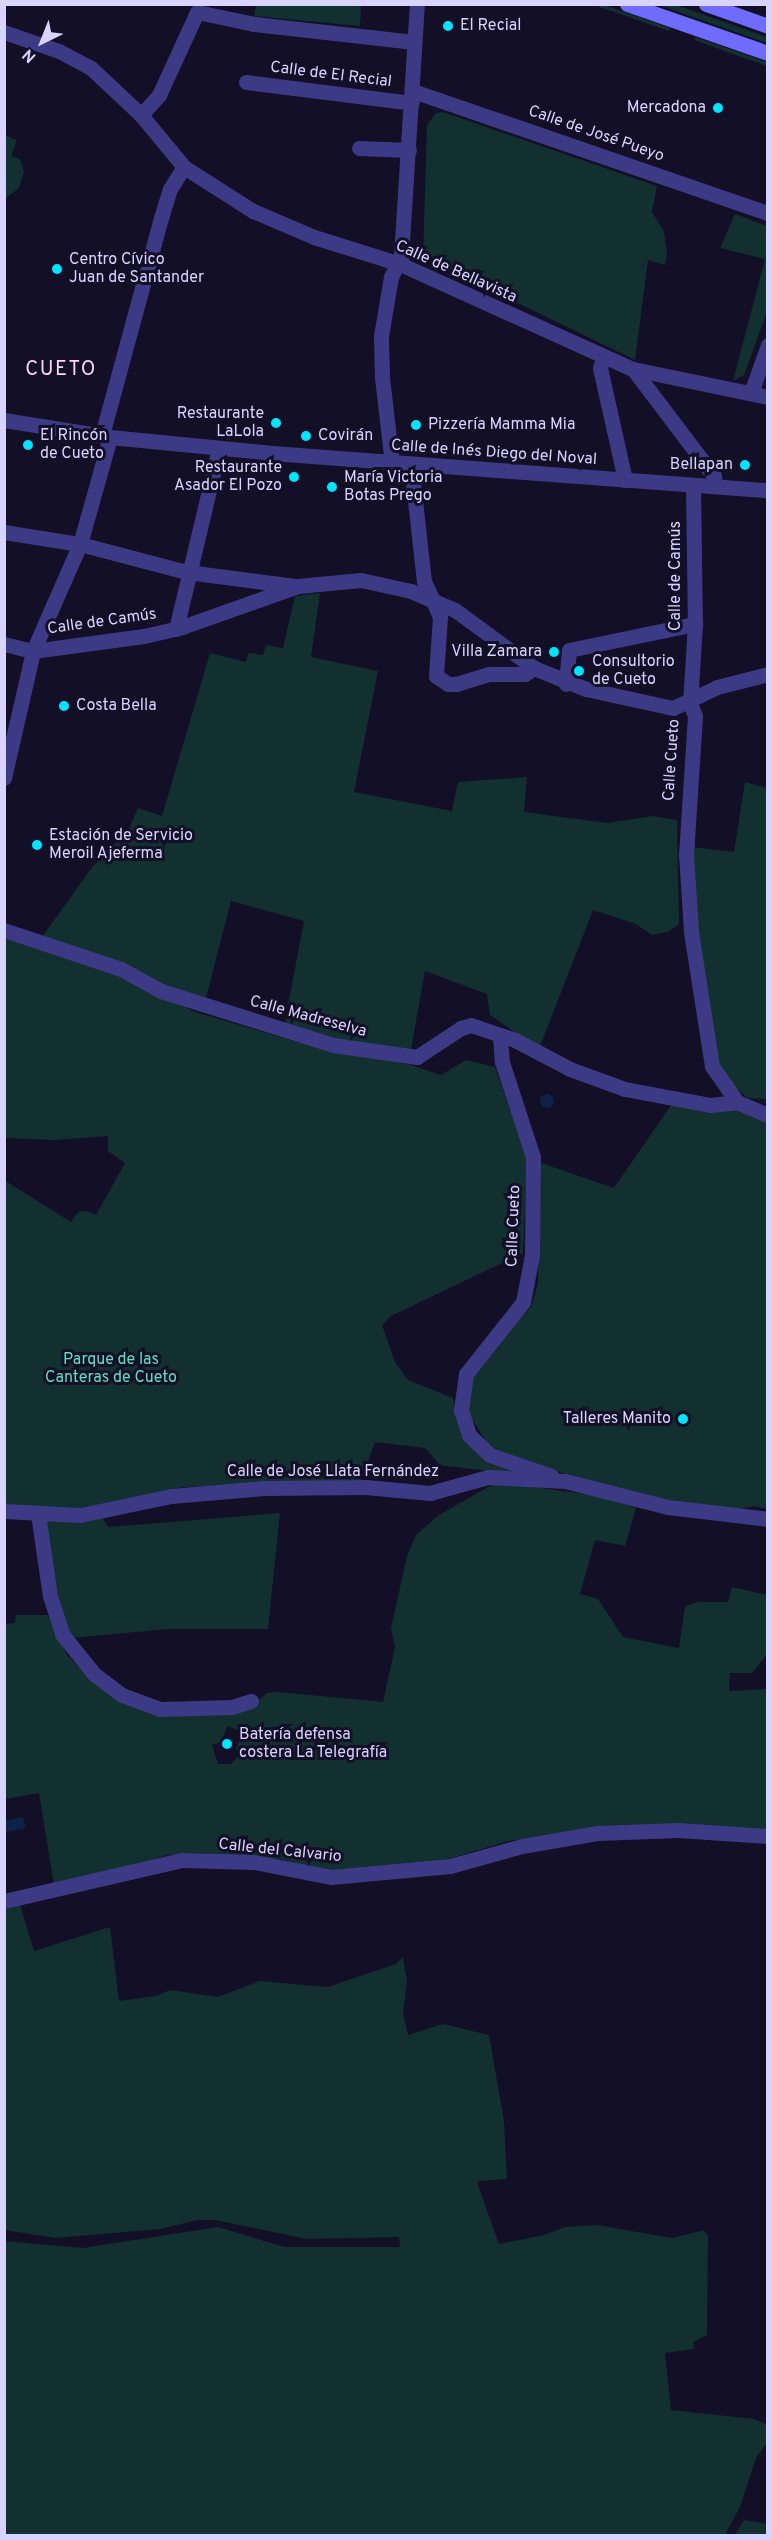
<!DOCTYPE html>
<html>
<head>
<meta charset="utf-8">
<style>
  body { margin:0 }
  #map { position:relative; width:772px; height:2540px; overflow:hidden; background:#130f26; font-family:Overpass,sans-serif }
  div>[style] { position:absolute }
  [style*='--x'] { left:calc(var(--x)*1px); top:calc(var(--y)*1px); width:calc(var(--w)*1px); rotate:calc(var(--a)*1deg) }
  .green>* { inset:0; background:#12302f }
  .water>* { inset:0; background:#0c2248 }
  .round { border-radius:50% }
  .minor>* { height:15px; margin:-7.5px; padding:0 7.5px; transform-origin:7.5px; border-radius:7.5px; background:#3d3a85 }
  .secondary>* { height:15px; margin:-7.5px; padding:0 7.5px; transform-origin:7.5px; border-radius:7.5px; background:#6f6bff }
  .dots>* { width:16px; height:16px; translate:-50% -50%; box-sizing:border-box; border:3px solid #130f26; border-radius:50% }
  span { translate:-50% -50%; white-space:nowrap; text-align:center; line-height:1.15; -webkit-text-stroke:6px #130f26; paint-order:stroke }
  .poi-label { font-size:16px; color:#d9d4ff }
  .left { translate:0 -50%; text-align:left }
  .right { translate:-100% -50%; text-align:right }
  .street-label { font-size:16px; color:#d9d4ff }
  .park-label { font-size:16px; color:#5fe0c0 }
  .quarter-label { font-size:20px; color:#ffd6f0; letter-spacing:1.5px }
  .frame { position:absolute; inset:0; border:6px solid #d9d4ff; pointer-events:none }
  .north { position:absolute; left:12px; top:12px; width:60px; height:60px; -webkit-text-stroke:4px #130f26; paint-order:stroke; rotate:223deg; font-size:16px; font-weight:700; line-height:24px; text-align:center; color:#d9d4ff }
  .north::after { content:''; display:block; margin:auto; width:21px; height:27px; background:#d9d4ff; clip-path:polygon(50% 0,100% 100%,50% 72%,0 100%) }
</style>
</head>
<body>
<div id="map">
  <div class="green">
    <div style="clip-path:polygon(256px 5px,361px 5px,360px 26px,254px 16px)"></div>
    <div style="clip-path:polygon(594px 5px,604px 5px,670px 28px,669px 31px)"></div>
    <div style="clip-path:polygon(659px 5px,676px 5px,767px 37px,767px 43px)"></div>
    <div style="clip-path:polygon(695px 37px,767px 62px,767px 66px,694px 40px)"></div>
    <div style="clip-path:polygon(443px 112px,657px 186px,652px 212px,664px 231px,667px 254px,665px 265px,648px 260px,635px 360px,423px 257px,427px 125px,436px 113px)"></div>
    <div style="clip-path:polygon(5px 135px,17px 140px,11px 156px,20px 159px,24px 172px,19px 188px,6px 198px)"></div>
    <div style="clip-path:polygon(735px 214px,767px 226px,768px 309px,744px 375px,733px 381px,765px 259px,720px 248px)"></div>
    <div style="clip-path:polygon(320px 593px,311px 657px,378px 671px,354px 792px,452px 811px,458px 782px,527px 777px,524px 812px,607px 823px,653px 816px,677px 820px,679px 924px,668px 932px,652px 935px,636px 924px,593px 910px,539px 1049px,490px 1015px,487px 994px,425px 971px,410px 1055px,384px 1052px,284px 1026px,304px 921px,231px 901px,205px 1002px,42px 937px,93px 866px,128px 831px,138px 808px,162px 816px,210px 653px,246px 662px,248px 653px,263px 655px,266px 645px,283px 648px,295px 596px)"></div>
    <div style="clip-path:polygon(745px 782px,767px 788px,767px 1099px,748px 1098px,719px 1074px,696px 927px,692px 847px,734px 852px)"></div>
    <div style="clip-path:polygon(5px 937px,119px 975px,195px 1012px,318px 1048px,408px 1064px,441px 1075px,466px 1060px,495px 1067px,527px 1158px,523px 1253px,391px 1316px,382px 1325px,395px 1362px,408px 1380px,453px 1398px,458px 1424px,527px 1476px,440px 1465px,425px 1448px,375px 1442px,361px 1480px,184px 1487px,74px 1509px,5px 1505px,4px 1180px,71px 1222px,78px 1212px,87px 1211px,96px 1215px,125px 1163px,108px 1151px,108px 1136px,55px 1140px,5px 1138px)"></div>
    <div style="clip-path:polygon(671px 1105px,744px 1111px,767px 1123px,767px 1509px,755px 1506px,732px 1510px,644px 1496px,531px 1464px,490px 1448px,469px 1414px,467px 1389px,476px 1363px,531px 1307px,538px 1284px,538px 1162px,614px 1188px)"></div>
    <div style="clip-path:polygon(evenodd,497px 1482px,607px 1497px,636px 1508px,625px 1546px,595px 1540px,580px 1594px,598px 1599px,623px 1637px,679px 1648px,685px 1606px,698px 1602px,728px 1602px,732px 1587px,767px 1595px,767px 1654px,752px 1673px,730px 1673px,729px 1691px,767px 1689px,767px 1832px,568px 1833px,508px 1841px,448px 1859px,373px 1870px,323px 1870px,280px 1859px,198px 1853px,167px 1855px,107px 1874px,54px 1885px,39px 1793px,5px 1799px,5px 1624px,15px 1623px,16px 1615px,48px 1615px,67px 1655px,88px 1676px,130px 1704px,249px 1709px,267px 1693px,278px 1692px,383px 1702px,395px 1647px,391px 1628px,407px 1556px,416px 1535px,439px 1515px,497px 1482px,228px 1726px,243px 1733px,236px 1749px,238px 1756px,231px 1764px,218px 1764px,212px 1745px,220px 1743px,228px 1726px)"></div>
    <div style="clip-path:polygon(280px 1513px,268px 1629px,169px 1629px,70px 1638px,61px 1621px,45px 1520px,78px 1522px,102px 1517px,108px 1527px)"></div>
    <div style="clip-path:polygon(20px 1905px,34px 1951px,110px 1927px,119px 2001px,156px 1996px,170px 1990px,218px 1997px,260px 1981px,328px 1987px,396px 1964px,403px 1957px,407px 1981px,403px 2013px,408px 2035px,443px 2024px,489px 2035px,504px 2121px,507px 2179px,478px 2181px,478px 2185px,499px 2244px,544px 2235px,565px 2227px,597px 2225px,672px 2238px,704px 2230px,708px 2236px,707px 2335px,693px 2342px,694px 2349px,665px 2353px,671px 2410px,755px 2419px,767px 2425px,767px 2443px,756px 2458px,740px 2507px,725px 2535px,5px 2535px,5px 2241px,83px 2248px,218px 2227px,284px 2247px,400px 2247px,399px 2237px,307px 2239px,215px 2220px,197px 2220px,161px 2229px,56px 2238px,5px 2230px,4px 1909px)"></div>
    <div style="clip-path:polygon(744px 2520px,767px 2524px,767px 2535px,735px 2535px)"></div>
  </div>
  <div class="water">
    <div class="round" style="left:540px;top:1094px;width:14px;height:14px"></div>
    <div style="clip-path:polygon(23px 1817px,26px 1828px,5px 1832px,5px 1821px)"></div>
  </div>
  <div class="minor">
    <div style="--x:197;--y:12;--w:58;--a:11.9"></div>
    <div style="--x:254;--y:24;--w:161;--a:6.4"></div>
    <div style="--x:4;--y:32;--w:58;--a:19.1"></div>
    <div style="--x:59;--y:51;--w:36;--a:28"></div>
    <div style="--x:91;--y:68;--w:69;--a:43.2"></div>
    <div style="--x:141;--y:115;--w:67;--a:50.4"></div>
    <div style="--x:184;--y:167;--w:82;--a:32.5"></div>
    <div style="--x:253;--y:211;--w:66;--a:23.1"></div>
    <div style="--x:314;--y:237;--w:90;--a:17.4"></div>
    <div style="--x:400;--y:264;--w:256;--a:24.3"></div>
    <div style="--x:633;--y:369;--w:138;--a:11.7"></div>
    <div style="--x:246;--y:82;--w:167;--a:7.2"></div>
    <div style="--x:413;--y:91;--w:375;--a:19"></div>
    <div style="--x:141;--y:115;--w:27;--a:-48"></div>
    <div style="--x:159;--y:95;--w:91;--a:-65.4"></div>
    <div style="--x:359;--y:148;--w:50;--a:2.3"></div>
    <div style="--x:603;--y:358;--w:10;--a:107"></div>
    <div style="--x:600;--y:368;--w:115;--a:77.4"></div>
    <div style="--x:633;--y:369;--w:134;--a:52.9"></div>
    <div style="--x:714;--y:476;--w:10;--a:84"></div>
    <div style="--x:751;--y:393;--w:51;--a:-70.5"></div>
    <div style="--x:4;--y:420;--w:107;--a:9.1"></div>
    <div style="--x:110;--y:437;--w:163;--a:5.6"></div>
    <div style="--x:272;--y:453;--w:497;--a:4.3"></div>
    <div style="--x:102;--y:435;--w:225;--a:-74.8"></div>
    <div style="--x:161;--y:218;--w:30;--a:-73"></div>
    <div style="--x:170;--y:189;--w:26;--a:-58"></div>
    <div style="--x:392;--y:464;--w:87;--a:-96.6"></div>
    <div style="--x:382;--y:378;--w:42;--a:-91.4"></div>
    <div style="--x:381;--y:336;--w:60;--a:-80.4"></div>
    <div style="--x:391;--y:277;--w:22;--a:-63"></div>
    <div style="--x:401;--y:257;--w:254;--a:-86.4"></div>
    <div style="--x:411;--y:464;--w:118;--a:83.7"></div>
    <div style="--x:424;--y:581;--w:39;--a:66"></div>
    <div style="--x:440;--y:617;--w:59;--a:93.9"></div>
    <div style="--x:436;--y:676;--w:14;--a:34"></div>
    <div style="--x:448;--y:684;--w:8;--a:0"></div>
    <div style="--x:456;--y:684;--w:34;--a:-17"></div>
    <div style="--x:489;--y:674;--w:36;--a:0"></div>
    <div style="--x:525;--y:674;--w:11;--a:-34"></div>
    <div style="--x:693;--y:485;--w:139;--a:89.2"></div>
    <div style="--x:695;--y:624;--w:79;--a:93.6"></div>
    <div style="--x:690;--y:703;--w:14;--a:69"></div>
    <div style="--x:695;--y:716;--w:138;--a:93.7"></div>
    <div style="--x:686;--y:854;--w:78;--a:86.3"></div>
    <div style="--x:691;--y:932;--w:136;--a:81.1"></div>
    <div style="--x:712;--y:1066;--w:44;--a:55.2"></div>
    <div style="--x:737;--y:1102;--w:34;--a:23"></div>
    <div style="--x:4;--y:532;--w:77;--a:9"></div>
    <div style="--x:80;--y:544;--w:111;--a:14.7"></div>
    <div style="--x:187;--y:572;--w:109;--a:7.4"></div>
    <div style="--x:176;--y:629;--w:186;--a:-76.6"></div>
    <div style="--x:4;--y:644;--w:30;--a:14"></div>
    <div style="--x:33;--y:651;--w:112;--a:-7.7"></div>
    <div style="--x:144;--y:636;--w:39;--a:-13"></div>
    <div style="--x:182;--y:627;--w:123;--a:-19.5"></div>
    <div style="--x:298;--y:586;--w:63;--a:-5.4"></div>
    <div style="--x:361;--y:580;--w:51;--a:12.4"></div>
    <div style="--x:411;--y:591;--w:48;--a:23.4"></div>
    <div style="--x:455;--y:610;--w:98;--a:36.3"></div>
    <div style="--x:534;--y:668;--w:56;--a:22"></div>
    <div style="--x:586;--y:689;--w:89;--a:12.3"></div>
    <div style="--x:673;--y:708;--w:49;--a:-25.5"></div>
    <div style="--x:717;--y:687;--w:53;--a:-14.3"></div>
    <div style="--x:566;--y:684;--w:34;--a:-85"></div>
    <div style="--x:569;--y:650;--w:129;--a:-11.7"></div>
    <div style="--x:4;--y:778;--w:130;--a:-77.1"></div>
    <div style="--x:33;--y:651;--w:117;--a:-66.3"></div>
    <div style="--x:80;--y:544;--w:111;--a:-74.3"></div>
    <div style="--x:4;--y:930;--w:123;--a:18.4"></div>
    <div style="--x:121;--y:969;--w:46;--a:28.8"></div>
    <div style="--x:161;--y:991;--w:180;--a:17.4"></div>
    <div style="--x:333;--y:1045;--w:85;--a:8.1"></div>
    <div style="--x:417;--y:1057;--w:53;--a:-33.4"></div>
    <div style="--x:461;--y:1028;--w:10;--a:-17"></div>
    <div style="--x:471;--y:1025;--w:46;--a:18.8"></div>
    <div style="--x:515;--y:1040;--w:62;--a:27.8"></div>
    <div style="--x:570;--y:1069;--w:59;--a:20"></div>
    <div style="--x:625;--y:1089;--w:86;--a:10.7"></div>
    <div style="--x:710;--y:1105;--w:27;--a:-6"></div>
    <div style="--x:500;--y:1035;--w:27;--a:86"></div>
    <div style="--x:502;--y:1062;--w:100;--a:71.9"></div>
    <div style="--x:533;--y:1157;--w:98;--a:90.6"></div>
    <div style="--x:532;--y:1255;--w:48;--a:100.8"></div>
    <div style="--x:523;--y:1302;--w:92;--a:128.4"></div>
    <div style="--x:466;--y:1374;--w:36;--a:98"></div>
    <div style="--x:461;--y:1410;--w:26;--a:72"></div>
    <div style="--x:469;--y:1435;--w:29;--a:44"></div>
    <div style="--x:490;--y:1455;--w:65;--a:19"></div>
    <div style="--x:4;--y:1511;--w:76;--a:3"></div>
    <div style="--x:80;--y:1515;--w:93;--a:-11.8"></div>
    <div style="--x:171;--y:1496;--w:93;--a:-4.9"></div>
    <div style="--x:264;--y:1488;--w:102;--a:-0.6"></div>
    <div style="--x:366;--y:1487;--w:64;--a:5.4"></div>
    <div style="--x:430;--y:1493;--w:60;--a:-15.4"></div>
    <div style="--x:488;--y:1477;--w:77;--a:3"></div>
    <div style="--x:565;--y:1481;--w:106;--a:14.2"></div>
    <div style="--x:668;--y:1507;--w:101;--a:6.8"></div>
    <div style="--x:38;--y:1514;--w:83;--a:81.7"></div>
    <div style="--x:50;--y:1596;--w:40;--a:72"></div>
    <div style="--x:62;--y:1634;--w:51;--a:51.3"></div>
    <div style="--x:94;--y:1674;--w:35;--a:37"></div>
    <div style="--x:122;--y:1695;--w:40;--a:20.2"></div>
    <div style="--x:160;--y:1709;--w:72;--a:-1.6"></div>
    <div style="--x:232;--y:1707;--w:20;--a:-18"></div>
    <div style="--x:4;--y:1901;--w:183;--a:-13"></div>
    <div style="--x:182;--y:1860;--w:72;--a:1.6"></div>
    <div style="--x:254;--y:1862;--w:78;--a:11"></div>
    <div style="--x:331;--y:1877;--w:120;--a:-5.3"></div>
    <div style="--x:450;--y:1866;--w:75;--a:-15.5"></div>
    <div style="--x:522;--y:1846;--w:76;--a:-9.8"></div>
    <div style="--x:597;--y:1833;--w:81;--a:-2.1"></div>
    <div style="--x:678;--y:1830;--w:90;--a:3.8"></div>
  </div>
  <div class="secondary">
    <div style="--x:627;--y:4;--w:149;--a:19.2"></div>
    <div style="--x:706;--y:4;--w:66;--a:19.5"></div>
  </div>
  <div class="dots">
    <div style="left:448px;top:26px;background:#00e5ff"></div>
    <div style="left:718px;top:108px;background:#00e5ff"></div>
    <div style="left:57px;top:269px;background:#00e5ff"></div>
    <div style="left:276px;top:423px;background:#00e5ff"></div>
    <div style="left:416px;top:425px;background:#00e5ff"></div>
    <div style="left:306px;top:436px;background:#00e5ff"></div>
    <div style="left:28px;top:445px;background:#00e5ff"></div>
    <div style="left:745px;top:465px;background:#00e5ff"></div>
    <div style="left:294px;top:477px;background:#00e5ff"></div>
    <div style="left:332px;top:487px;background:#00e5ff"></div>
    <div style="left:554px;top:652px;background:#00e5ff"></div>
    <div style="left:579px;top:671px;background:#00e5ff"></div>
    <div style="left:64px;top:706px;background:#00e5ff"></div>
    <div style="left:37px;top:845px;background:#00e5ff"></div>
    <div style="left:683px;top:1419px;background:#00e5ff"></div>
    <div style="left:227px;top:1744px;background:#00e5ff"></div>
  </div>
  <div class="poi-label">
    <span class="left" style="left:460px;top:26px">El Recial</span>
    <span class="right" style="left:706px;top:108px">Mercadona</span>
    <span class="left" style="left:69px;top:269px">Centro Cívico<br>Juan de Santander</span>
    <span class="right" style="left:264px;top:423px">Restaurante<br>LaLola</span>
    <span class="left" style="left:428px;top:425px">Pizzería Mamma Mia</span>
    <span class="left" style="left:40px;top:445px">El Rincón<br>de Cueto</span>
    <span class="left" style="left:318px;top:436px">Covirán</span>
    <span class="right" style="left:733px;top:465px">Bellapan</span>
    <span class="right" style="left:282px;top:477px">Restaurante<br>Asador El Pozo</span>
    <span class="left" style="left:344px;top:487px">María Victoria<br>Botas Prego</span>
    <span class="right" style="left:542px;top:652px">Villa Zamara</span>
    <span class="left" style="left:592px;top:671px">Consultorio<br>de Cueto</span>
    <span class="left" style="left:76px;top:706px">Costa Bella</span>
    <span class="left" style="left:49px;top:845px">Estación de Servicio<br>Meroil Ajeferma</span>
    <span class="right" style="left:671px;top:1419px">Talleres Manito</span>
    <span class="left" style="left:239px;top:1744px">Batería defensa<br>costera La Telegrafía</span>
  </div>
  <div class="street-label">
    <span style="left:331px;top:75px;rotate:7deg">Calle de El Recial</span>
    <span style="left:596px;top:134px;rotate:19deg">Calle de José Pueyo</span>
    <span style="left:456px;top:272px;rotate:24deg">Calle de Bellavista</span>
    <span style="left:494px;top:453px;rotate:4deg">Calle de Inés Diego del Noval</span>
    <span style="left:676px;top:576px;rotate:-90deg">Calle de Camús</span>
    <span style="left:102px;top:622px;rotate:-8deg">Calle de Camús</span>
    <span style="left:672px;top:760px;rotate:-86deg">Calle Cueto</span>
    <span style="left:308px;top:1017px;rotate:15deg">Calle Madreselva</span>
    <span style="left:514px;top:1226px;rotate:-88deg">Calle Cueto</span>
    <span style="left:333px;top:1472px">Calle de José Llata Fernández</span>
    <span style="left:280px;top:1851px;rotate:6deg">Calle del Calvario</span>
  </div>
  <div class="park-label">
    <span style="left:111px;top:1369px">Parque de las<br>Canteras de Cueto</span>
  </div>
  <div class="quarter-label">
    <span style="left:61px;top:370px">CUETO</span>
  </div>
  <div class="frame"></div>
  <div class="north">N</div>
</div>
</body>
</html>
